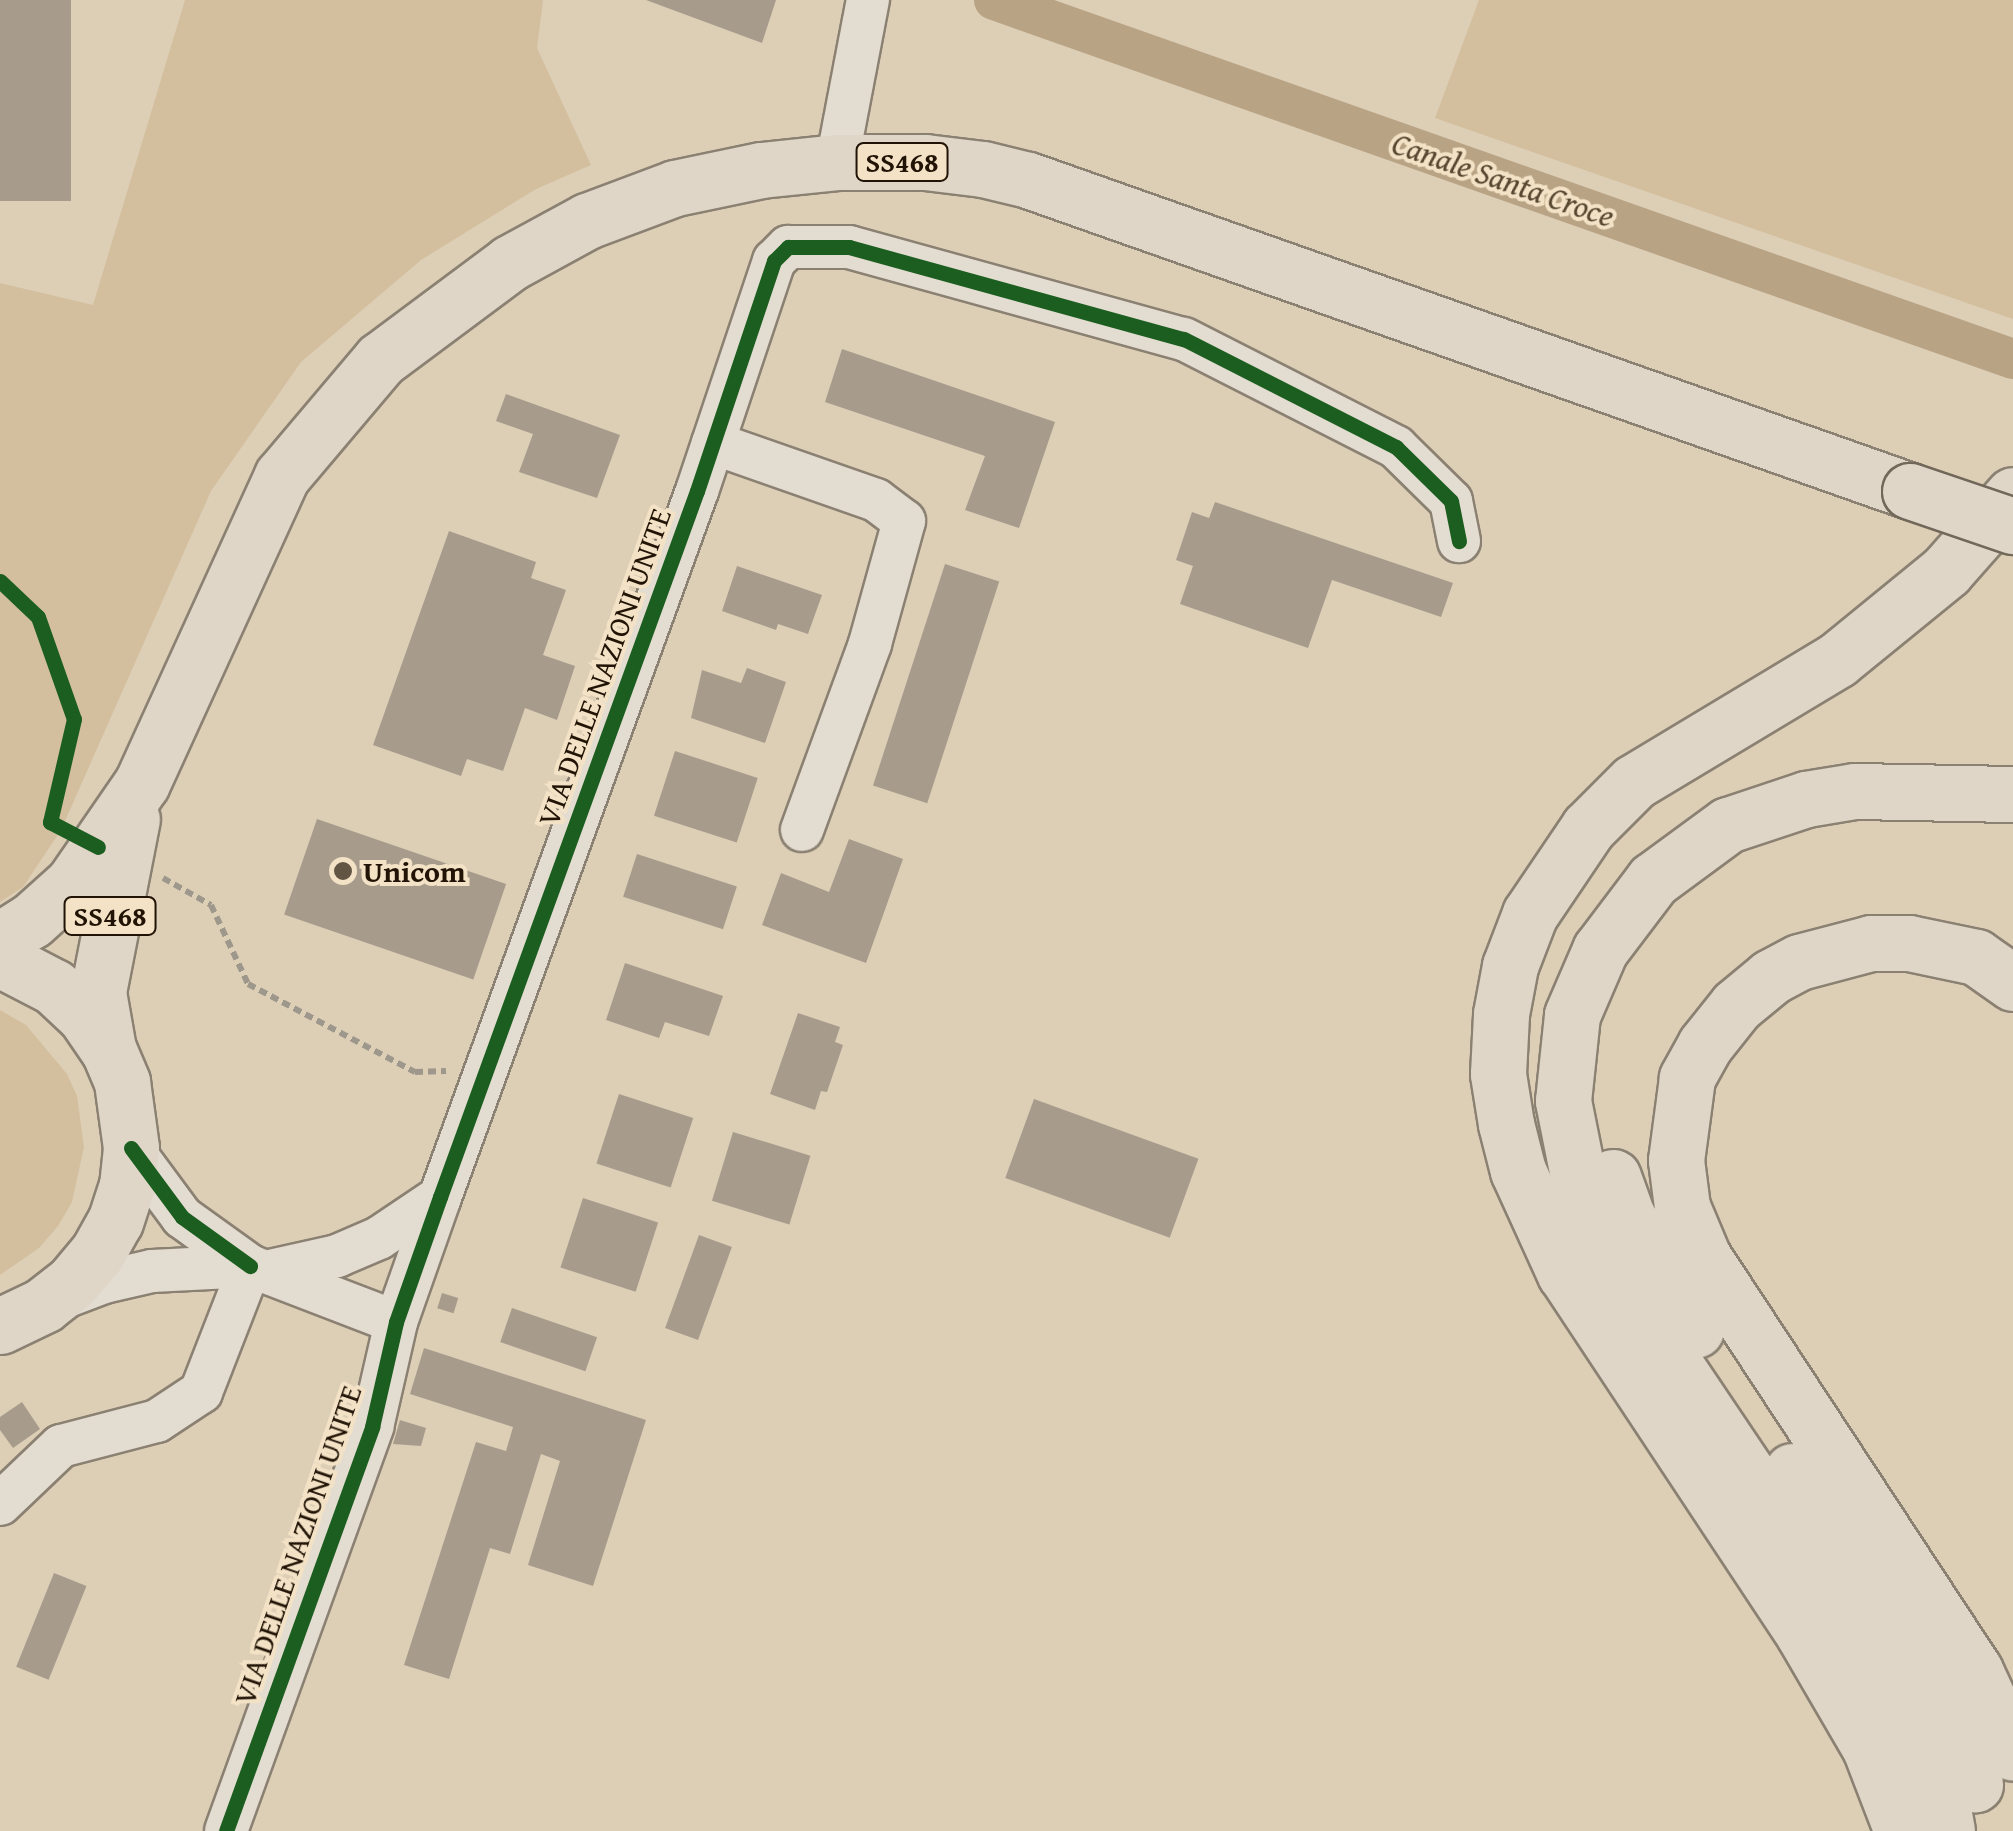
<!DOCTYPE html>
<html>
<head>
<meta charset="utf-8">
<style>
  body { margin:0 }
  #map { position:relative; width:2013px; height:1831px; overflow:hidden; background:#ddceb6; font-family:"Gentium Book Plus",serif }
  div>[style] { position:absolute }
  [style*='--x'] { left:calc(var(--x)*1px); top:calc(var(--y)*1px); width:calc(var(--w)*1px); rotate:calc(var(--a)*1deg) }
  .green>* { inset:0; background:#d3bf9e }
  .canal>* { height:40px; margin:-20px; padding:0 20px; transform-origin:20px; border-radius:20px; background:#b8a385 }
  .building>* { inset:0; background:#a79c8c; transform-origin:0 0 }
  .path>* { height:6px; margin-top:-3px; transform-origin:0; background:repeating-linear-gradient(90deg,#9e978c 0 8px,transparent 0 13px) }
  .roads { filter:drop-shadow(2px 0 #8b8172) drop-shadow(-2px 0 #8b8172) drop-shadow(0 2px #8b8172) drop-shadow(0 -2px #8b8172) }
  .street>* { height:42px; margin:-21px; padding:0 21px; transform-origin:21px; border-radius:21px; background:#e3dcd0 }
  .primary>* { height:55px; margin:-27.5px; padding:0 27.5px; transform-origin:27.5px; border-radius:27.5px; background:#dfd6c8 }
  .highway>* { height:55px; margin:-27.5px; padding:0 27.5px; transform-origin:27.5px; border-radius:27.5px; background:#dfd6c8 }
  .bridges { filter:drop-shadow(2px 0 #71685a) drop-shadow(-2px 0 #71685a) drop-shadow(0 2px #71685a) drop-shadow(0 -2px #71685a) }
  .primary-bridge>* { height:55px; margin:-27.5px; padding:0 27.5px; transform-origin:27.5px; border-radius:27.5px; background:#dfd6c8 }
  .cycleway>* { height:15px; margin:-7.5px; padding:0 7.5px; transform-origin:7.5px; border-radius:7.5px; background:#1b5e20 }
  .dots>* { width:28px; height:28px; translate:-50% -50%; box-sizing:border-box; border:5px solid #f3e2c5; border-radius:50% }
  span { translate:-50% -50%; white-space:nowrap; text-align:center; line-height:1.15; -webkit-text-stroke:8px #f3e2c5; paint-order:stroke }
  .shield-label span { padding:2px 8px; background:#f3e2c5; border:2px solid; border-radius:8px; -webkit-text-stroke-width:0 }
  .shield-label { font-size:28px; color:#211406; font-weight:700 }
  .street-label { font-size:30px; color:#211406 }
  .poi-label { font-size:30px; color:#211406; font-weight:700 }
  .left { translate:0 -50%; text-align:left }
  .water-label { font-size:32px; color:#574630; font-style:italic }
</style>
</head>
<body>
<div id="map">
  <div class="green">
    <div style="clip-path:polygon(185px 0,543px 0,537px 48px,591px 165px,536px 189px,421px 260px,301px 362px,211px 491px,61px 830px,23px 887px,0 902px,0 283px,93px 305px)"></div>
    <div style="clip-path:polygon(1479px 0,2013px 0,2013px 319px,1435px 118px)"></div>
    <div style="clip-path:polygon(0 1010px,26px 1025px,67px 1074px,77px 1096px,84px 1147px,72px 1202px,58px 1226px,39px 1248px,0 1275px)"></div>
  </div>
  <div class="canal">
    <div style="--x:994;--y:0;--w:1080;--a:19.41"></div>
  </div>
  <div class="building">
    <div style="left:0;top:0;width:71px;height:201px"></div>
    <div style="clip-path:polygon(646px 0,776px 0,762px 43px)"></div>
    <div style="clip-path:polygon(842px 349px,1055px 422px,1019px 528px,965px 510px,985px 456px,825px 402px)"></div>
    <div style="clip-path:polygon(506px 394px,620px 435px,597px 498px,519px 472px,533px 434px,496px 421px)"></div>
    <div style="clip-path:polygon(1215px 502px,1453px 583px,1441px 617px,1332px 580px,1308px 648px,1180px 604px,1193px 566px,1176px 560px,1192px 512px,1209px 518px)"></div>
    <div style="clip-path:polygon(449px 531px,536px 562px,531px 578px,566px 590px,543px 655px,575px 666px,557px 720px,525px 708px,503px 771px,467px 759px,461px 776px,373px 745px)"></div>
    <div style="left:945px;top:564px;width:57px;height:233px;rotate:18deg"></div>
    <div style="clip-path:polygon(737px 566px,822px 595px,808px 634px,778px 624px,776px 630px,722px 611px)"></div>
    <div style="clip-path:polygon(747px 668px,786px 682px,765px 743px,691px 718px,702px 670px,741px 683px)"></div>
    <div style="left:675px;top:751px;width:87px;height:68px;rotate:18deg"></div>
    <div style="left:317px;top:819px;width:200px;height:101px;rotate:19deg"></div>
    <div style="clip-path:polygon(849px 839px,903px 859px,866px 963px,762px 925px,781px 873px,829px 892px)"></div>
    <div style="left:637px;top:854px;width:105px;height:45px;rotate:18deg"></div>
    <div style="clip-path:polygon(625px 963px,723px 996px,709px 1036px,665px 1022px,659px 1038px,606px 1020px)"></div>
    <div style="clip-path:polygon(798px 1013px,840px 1027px,835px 1042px,843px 1045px,827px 1092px,821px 1091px,815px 1110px,770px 1094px)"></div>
    <div style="left:619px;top:1094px;width:78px;height:73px;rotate:18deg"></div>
    <div style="left:1034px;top:1099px;width:175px;height:84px;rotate:20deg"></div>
    <div style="left:733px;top:1132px;width:81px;height:72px;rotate:17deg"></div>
    <div style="left:583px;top:1198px;width:79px;height:73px;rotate:18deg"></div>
    <div style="left:699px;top:1235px;width:35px;height:99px;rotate:20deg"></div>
    <div style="left:442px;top:1293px;width:17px;height:16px;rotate:17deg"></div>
    <div style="left:512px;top:1308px;width:90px;height:36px;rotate:19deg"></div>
    <div style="clip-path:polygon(424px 1348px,646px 1420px,593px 1586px,528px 1565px,560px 1461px,541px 1454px,510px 1554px,490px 1548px,449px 1679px,404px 1665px,476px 1442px,506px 1451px,513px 1427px,410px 1394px)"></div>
    <div style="clip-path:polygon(22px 1402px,40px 1429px,13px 1448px,0 1430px,0 1417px)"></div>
    <div style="clip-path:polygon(400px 1420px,426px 1428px,421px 1446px,393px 1444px)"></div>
    <div style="left:54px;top:1573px;width:35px;height:101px;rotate:22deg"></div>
  </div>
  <div class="path">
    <div style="--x:163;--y:878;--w:55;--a:29.4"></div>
    <div style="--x:211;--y:905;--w:87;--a:64.9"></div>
    <div style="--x:248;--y:984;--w:189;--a:27.8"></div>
    <div style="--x:415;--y:1072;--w:31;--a:-2"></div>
  </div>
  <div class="roads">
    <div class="street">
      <div style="--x:837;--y:162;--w:165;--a:-79.2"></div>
      <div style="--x:713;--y:443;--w:173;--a:19.3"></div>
      <div style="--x:876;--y:500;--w:35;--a:37"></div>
      <div style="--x:904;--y:521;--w:128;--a:105.5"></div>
      <div style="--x:870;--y:644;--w:198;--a:110.1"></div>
      <div style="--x:131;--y:1148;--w:86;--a:53.5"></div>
      <div style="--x:182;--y:1217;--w:84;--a:35.8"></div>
      <div style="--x:270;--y:1271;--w:69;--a:-12.6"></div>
      <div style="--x:337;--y:1256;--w:46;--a:-23.2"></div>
      <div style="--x:379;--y:1238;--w:73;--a:-33.9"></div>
      <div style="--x:57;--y:1300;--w:50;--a:-21"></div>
      <div style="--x:104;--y:1282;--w:49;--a:-12.9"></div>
      <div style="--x:152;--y:1271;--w:98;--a:-2.9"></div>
      <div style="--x:250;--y:1266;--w:156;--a:21"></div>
      <div style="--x:0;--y:1504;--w:84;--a:-43.6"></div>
      <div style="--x:61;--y:1446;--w:99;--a:-14.6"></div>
      <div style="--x:157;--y:1421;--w:53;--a:-33.4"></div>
      <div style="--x:201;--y:1392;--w:135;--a:-68.7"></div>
      <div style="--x:226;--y:1831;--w:430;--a:-70.1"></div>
      <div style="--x:372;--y:1427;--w:108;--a:-77.1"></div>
      <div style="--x:396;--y:1322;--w:133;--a:-70.6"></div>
      <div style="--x:440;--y:1197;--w:751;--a:-70"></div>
      <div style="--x:697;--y:491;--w:243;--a:-71.5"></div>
      <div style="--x:774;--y:261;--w:20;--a:-45"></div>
      <div style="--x:788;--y:247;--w:61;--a:0"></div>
      <div style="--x:849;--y:247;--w:347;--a:15.4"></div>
      <div style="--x:1184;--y:339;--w:238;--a:27"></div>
      <div style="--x:1396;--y:447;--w:77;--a:44.5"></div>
      <div style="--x:1451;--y:501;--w:41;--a:78.7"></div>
    </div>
    <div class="primary">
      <div style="--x:0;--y:940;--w:36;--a:-32"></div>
      <div style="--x:31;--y:921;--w:57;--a:-42.1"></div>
      <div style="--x:73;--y:883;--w:121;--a:-55.4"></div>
      <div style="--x:142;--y:783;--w:337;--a:-65.5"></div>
      <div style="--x:282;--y:476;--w:152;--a:-49.8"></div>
      <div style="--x:380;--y:360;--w:162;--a:-36.7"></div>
      <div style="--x:510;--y:263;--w:88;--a:-28.6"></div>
      <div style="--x:587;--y:221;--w:94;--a:-20.6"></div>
      <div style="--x:675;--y:188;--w:88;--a:-11.8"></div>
      <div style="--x:761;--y:170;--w:76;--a:-6"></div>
      <div style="--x:837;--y:162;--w:88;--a:0"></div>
      <div style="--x:925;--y:162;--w:58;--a:6.9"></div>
      <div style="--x:983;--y:169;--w:46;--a:13.7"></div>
      <div style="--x:1028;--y:180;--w:935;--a:19.42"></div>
      <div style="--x:0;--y:959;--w:61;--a:27.4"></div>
      <div style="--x:54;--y:987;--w:42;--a:43.1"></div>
      <div style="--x:85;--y:1016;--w:42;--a:55.6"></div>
      <div style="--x:109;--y:1051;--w:34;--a:67"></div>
      <div style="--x:122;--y:1082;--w:67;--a:82.2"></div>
      <div style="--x:131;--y:1148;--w:37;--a:96"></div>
      <div style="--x:127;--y:1185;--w:38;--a:108"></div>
      <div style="--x:115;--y:1221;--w:37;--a:119"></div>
      <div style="--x:97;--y:1253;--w:38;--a:130"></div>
      <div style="--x:73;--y:1282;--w:37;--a:142"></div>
      <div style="--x:44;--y:1305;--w:49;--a:154.5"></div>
      <div style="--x:108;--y:1049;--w:58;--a:-100"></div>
      <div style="--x:98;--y:992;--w:176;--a:-78.9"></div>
    </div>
    <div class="highway">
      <div style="--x:2013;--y:983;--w:45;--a:-144.9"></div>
      <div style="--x:1976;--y:957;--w:68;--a:-168.2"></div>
      <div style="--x:1909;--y:943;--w:38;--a:180"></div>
      <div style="--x:1871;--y:943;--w:74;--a:165.2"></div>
      <div style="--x:1799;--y:962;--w:32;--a:152"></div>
      <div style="--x:1771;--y:977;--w:45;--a:140.4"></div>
      <div style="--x:1736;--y:1006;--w:50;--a:128.5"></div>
      <div style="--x:1705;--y:1045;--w:38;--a:119"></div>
      <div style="--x:1687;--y:1078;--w:83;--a:97.6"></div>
      <div style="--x:1676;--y:1160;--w:47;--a:82.7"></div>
      <div style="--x:1682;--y:1207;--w:54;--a:67.2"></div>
      <div style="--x:1703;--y:1257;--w:495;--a:56.7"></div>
      <div style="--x:1975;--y:1671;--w:90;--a:65.1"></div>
      <div style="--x:1613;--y:1177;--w:41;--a:70.3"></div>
      <div style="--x:1627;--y:1216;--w:133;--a:58.8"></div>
      <div style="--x:1792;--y:1471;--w:244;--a:56.2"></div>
      <div style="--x:1928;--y:1674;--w:120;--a:66.9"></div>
      <div style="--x:1902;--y:1831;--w:89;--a:-111.1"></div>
      <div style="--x:1870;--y:1748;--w:133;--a:-120.2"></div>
      <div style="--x:1803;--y:1633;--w:431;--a:-123.5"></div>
      <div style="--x:1565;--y:1274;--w:113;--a:-114.5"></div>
      <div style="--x:1518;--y:1171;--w:49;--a:-104.3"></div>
      <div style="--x:1506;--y:1124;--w:51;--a:-99.1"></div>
      <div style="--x:1498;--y:1074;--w:60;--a:-87.1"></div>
      <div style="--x:1501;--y:1014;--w:49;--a:-79.4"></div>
      <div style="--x:1510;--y:966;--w:56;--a:-69"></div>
      <div style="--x:1530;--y:914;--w:104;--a:-56"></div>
      <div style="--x:1588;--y:828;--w:65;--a:-45"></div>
      <div style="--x:1634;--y:782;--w:237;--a:-31"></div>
      <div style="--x:1837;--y:660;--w:141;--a:-39.2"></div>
      <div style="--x:1946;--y:571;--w:101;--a:-48.6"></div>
      <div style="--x:1947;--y:1831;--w:34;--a:-100"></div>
      <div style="--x:1941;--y:1798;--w:54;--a:-110.4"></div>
      <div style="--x:1922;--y:1747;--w:172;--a:-121.2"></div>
      <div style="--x:1833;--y:1600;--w:396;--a:-123.9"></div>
      <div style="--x:1612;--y:1271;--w:91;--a:-110.6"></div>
      <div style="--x:1580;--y:1186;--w:87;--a:-101.3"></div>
      <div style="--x:1563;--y:1101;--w:86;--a:-84"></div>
      <div style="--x:1572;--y:1015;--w:71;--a:-66.7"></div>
      <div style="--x:1600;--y:950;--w:88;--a:-52.9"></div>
      <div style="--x:1653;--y:880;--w:93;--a:-36.3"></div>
      <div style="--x:1728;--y:825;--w:82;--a:-18.4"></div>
      <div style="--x:1806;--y:799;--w:50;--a:-9.3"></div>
      <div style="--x:1855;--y:791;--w:158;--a:1.1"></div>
    </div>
  </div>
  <div class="bridges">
    <div class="primary-bridge">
      <div style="--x:1910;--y:491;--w:109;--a:18.8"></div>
    </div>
  </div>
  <div class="cycleway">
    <div style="--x:0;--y:581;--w:52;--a:43.5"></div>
    <div style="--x:38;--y:617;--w:108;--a:70.6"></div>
    <div style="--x:74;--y:719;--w:106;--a:103.1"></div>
    <div style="--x:50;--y:822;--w:54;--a:27.5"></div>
    <div style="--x:131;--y:1148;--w:86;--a:53.5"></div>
    <div style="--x:182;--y:1217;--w:84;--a:35.8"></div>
    <div style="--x:226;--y:1831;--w:430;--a:-70.1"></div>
    <div style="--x:372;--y:1427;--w:108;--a:-77.1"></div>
    <div style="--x:396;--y:1322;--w:133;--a:-70.6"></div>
    <div style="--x:440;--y:1197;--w:751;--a:-70"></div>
    <div style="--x:697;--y:491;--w:243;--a:-71.5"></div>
    <div style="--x:774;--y:261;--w:20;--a:-45"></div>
    <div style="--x:788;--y:247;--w:61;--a:0"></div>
    <div style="--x:849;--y:247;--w:347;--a:15.4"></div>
    <div style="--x:1184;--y:339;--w:238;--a:27"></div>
    <div style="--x:1396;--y:447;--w:77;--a:44.5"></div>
    <div style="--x:1451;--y:501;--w:41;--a:78.7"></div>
  </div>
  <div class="dots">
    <div style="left:343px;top:871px;background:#635544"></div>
  </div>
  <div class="shield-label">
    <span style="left:902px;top:162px">SS468</span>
    <span style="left:110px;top:916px">SS468</span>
  </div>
  <div class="street-label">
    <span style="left:604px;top:667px;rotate:-70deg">VIA DELLE NAZIONI UNITE</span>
    <span style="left:297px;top:1545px;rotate:-71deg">VIA DELLE NAZIONI UNITE</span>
  </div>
  <div class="poi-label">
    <span class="left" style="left:363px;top:871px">Unicom</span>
  </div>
  <div class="water-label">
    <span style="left:1503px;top:180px;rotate:19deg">Canale Santa Croce</span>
  </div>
</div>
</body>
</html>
